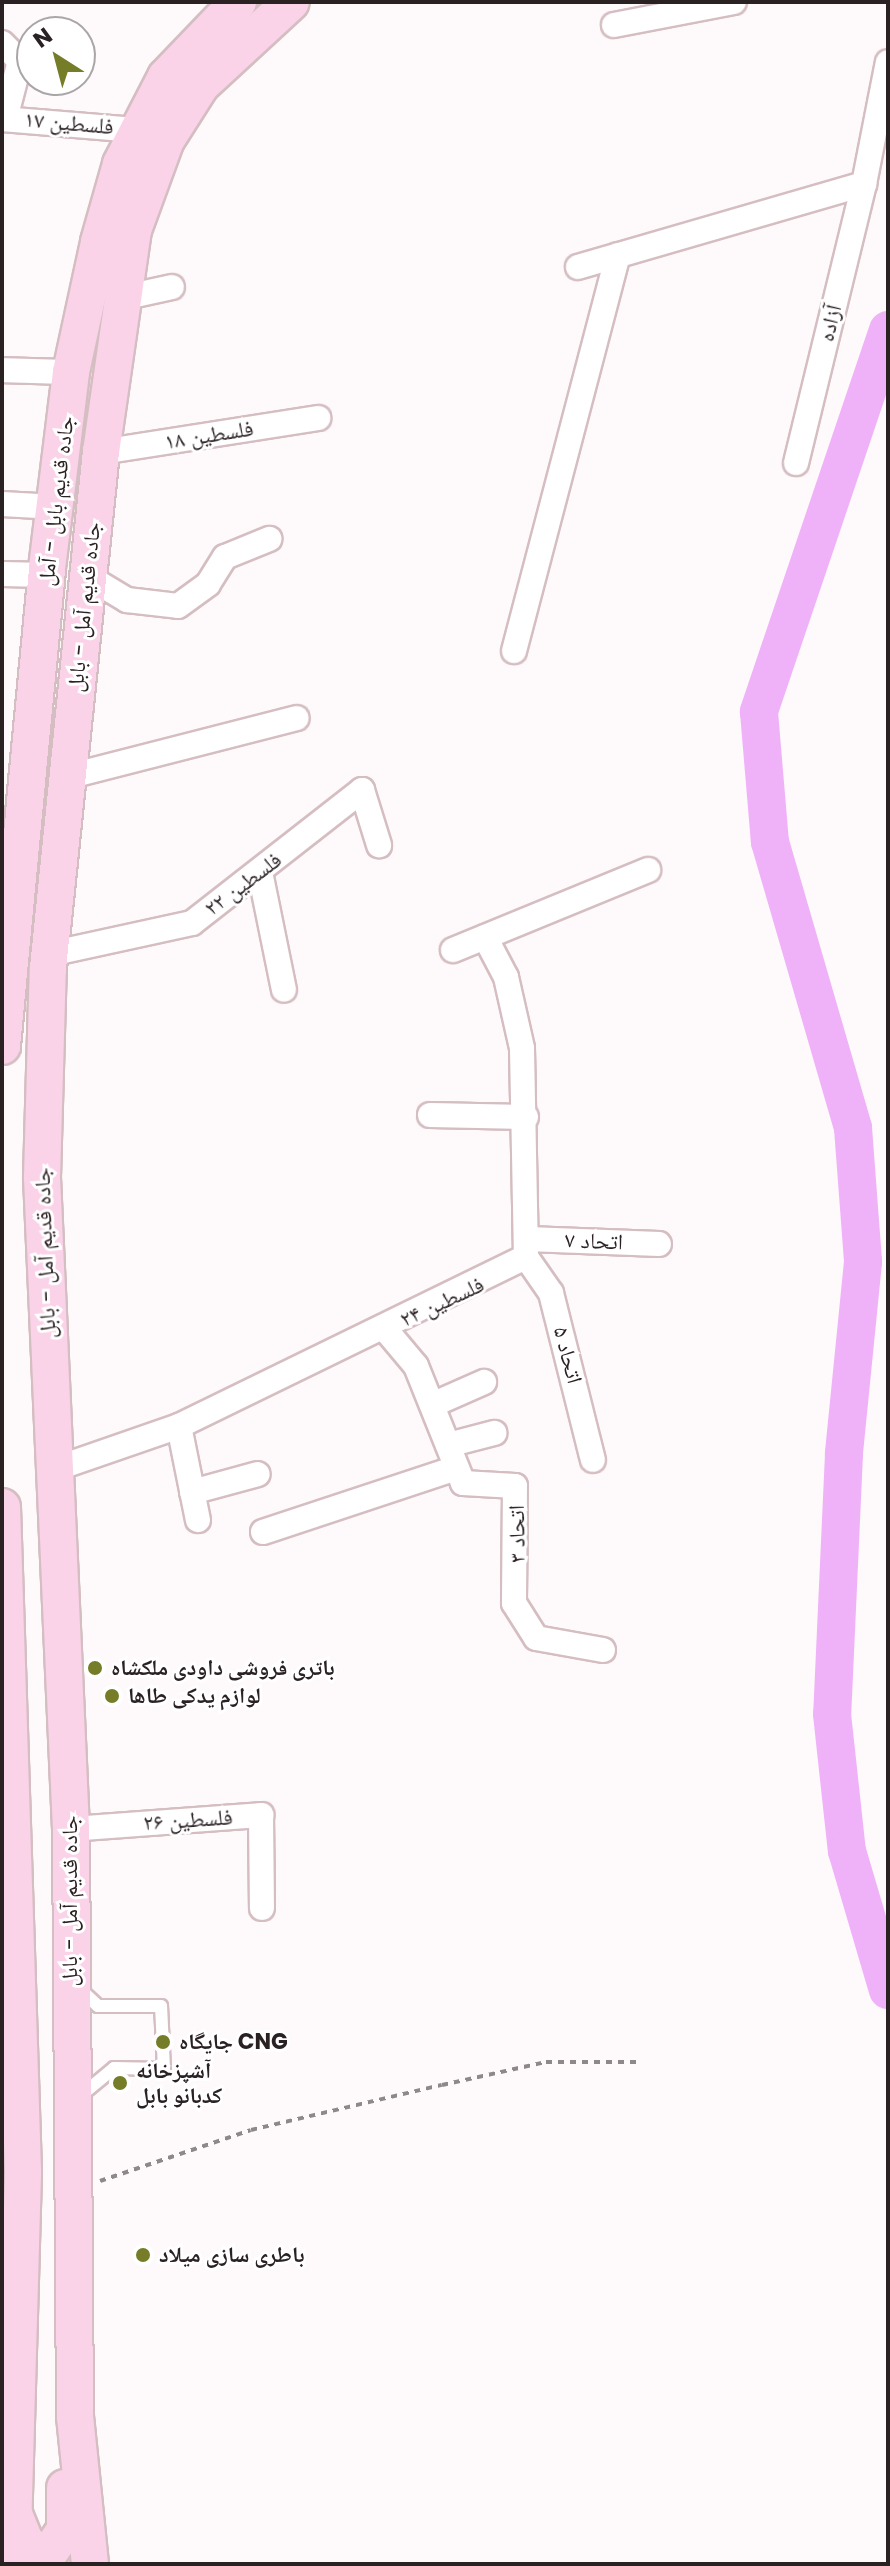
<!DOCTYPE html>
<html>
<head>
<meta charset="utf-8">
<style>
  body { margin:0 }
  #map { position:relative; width:890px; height:2566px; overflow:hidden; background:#fef9fa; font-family:Poppins,"Noto Naskh Arabic",sans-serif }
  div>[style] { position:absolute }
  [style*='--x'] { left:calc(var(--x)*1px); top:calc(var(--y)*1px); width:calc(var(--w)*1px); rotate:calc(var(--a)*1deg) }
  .river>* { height:38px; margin:-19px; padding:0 19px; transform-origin:19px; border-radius:19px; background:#efb1f7 }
  .path>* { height:4px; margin-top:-2px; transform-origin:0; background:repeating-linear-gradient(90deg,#8f888a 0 6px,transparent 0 12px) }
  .roads { filter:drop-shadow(2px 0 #d5bec2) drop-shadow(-2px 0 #d5bec2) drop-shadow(0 2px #d5bec2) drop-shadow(0 -2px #d5bec2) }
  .service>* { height:12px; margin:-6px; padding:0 6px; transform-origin:6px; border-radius:6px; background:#fff }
  .minor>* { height:24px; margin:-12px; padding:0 12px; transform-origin:12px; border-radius:12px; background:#fff }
  .primary>* { height:36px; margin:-18px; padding:0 18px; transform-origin:18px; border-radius:18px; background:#fbd3e9 }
  .dots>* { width:22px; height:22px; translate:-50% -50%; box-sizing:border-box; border:4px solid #fff; border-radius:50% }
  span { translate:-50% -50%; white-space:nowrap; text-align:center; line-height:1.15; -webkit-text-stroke:6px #fff; paint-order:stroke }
  .street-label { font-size:22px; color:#2a2123 }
  .poi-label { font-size:22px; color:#2a2123; font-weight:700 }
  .left { translate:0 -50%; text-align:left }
  .frame { position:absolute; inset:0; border:4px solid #2a2123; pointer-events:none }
  .north { position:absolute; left:16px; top:16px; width:80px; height:80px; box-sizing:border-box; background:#fff; border:2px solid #aaa6a7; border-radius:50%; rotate:324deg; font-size:22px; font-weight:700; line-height:32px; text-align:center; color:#2a2123 }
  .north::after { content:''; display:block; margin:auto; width:28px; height:36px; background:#757d28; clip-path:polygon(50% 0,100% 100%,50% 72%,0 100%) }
</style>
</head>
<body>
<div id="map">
  <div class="river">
    <div style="--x:888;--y:330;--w:403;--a:108.7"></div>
    <div style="--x:759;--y:712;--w:130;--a:85.2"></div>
    <div style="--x:770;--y:842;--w:298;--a:73.8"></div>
    <div style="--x:853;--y:1128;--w:134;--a:85.7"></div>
    <div style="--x:863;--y:1262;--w:193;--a:95.7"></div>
    <div style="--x:844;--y:1454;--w:260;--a:92.6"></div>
    <div style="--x:832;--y:1714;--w:138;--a:83.8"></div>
    <div style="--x:847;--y:1851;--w:145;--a:73.6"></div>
  </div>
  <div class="path">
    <div style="--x:100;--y:2181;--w:159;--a:-18.7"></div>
    <div style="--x:251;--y:2130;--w:196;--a:-13.3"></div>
    <div style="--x:442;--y:2085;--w:107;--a:-12.5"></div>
    <div style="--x:546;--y:2062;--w:93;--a:0"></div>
  </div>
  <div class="roads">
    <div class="service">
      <div style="--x:79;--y:2097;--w:45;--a:-39.6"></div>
      <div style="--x:114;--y:2068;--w:50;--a:1.1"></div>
      <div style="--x:164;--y:2069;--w:63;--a:-92.7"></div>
      <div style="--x:161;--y:2006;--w:63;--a:180"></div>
      <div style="--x:98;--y:2006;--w:25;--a:-137"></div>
    </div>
    <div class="minor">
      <div style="--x:614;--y:25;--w:122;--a:-10.9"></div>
      <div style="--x:2;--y:43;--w:25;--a:45"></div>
      <div style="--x:20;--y:61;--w:60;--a:104.5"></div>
      <div style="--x:2;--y:119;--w:134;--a:4.7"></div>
      <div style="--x:578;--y:267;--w:298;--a:-16.2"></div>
      <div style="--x:864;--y:184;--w:124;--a:-78.9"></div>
      <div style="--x:122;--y:298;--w:51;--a:-12.4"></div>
      <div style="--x:2;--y:370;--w:69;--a:1.7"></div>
      <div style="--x:101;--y:452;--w:220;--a:-8.9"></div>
      <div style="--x:796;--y:463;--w:287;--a:-76.3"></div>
      <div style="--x:2;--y:504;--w:54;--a:3.2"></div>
      <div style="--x:2;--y:574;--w:45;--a:1.3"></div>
      <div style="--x:87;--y:576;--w:47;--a:31"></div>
      <div style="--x:127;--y:600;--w:51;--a:6.7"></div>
      <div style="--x:178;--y:606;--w:37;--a:-36"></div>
      <div style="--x:208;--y:584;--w:32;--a:-58"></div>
      <div style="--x:225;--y:557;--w:48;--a:-22.2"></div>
      <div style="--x:514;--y:651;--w:409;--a:-75.3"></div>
      <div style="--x:67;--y:777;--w:237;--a:-14.4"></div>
      <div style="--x:260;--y:872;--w:120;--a:78.5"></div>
      <div style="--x:453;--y:950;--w:211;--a:-22.3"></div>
      <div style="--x:50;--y:954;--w:145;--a:-12.3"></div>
      <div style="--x:192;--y:923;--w:216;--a:-38"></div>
      <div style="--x:362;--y:790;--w:58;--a:72.8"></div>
      <div style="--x:430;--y:1115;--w:96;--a:1.2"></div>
      <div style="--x:528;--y:1239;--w:131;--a:2.2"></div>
      <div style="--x:526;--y:1257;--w:44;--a:55.2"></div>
      <div style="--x:551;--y:1293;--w:172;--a:75.9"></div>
      <div style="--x:385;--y:1329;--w:48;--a:50"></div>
      <div style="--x:416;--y:1366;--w:126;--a:68.1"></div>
      <div style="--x:463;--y:1483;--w:52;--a:3.3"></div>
      <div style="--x:515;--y:1486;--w:117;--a:90.5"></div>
      <div style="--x:514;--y:1603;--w:41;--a:57.8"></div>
      <div style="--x:536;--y:1638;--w:68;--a:10.2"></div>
      <div style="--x:432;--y:1405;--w:57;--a:-23.9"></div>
      <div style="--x:179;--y:1426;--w:96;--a:78.6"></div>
      <div style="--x:448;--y:1445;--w:48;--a:-14.6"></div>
      <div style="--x:55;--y:1469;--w:131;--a:-19.1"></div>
      <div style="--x:179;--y:1426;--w:386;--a:-26"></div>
      <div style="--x:526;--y:1257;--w:209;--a:-91.1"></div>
      <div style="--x:522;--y:1048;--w:73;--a:-102.7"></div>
      <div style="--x:506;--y:977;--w:45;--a:-117.7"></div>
      <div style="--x:192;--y:1492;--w:68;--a:-15.3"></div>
      <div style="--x:263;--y:1532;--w:204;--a:-18.3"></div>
      <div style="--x:71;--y:1829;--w:191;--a:-4.2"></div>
      <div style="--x:261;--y:1815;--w:93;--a:89.4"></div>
    </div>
    <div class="primary">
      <div style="--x:2;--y:1046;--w:480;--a:-84.6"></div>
      <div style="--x:47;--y:568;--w:197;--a:-83"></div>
      <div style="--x:71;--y:372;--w:133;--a:-77.8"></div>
      <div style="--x:99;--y:242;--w:81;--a:-74.2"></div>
      <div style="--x:121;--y:164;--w:98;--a:-62.7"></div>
      <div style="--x:166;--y:77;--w:104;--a:-46.2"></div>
      <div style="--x:2;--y:1507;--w:666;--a:88.19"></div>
      <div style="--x:23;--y:2173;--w:391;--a:91.6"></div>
      <div style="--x:14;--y:2514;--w:32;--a:68"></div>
      <div style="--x:26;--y:2544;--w:25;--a:27"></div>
      <div style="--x:48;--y:2555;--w:30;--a:-56"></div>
      <div style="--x:65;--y:2530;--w:42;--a:-90"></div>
      <div style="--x:90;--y:2564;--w:149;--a:-95.8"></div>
      <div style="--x:75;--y:2416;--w:587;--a:-90.39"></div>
      <div style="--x:71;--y:1829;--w:653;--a:-92.55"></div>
      <div style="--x:42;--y:1177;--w:209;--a:-88.4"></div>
      <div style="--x:48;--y:968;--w:519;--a:-84.14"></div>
      <div style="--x:101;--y:452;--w:224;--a:-81.8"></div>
      <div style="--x:133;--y:230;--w:96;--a:-69.9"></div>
      <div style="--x:166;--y:140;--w:65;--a:-57.5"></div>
      <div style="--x:201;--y:85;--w:122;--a:-42.7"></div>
    </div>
  </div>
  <div class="dots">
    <div style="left:95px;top:1668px;background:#757d28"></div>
    <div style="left:112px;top:1696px;background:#757d28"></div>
    <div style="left:163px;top:2042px;background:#757d28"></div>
    <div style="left:120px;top:2083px;background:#757d28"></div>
    <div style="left:143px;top:2255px;background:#757d28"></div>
  </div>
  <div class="street-label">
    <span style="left:69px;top:123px;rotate:5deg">فلسطین ۱۷</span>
    <span style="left:830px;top:323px;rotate:-76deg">آزاده</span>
    <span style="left:209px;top:435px;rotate:-9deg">فلسطین ۱۸</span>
    <span style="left:56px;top:501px;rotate:-83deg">جاده قدیم بابل - آمل</span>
    <span style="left:84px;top:607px;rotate:-84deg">جاده قدیم آمل - بابل</span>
    <span style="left:243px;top:884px;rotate:-37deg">فلسطین ۲۲</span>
    <span style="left:594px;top:1241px;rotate:2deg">اتحاد ۷</span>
    <span style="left:45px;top:1253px;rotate:-92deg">جاده قدیم آمل - بابل</span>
    <span style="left:442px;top:1302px;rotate:-25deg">فلسطین ۲۴</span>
    <span style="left:568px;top:1355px;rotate:75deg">اتحاد ۵</span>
    <span style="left:517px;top:1534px;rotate:-91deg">اتحاد ۳</span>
    <span style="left:188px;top:1820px;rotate:-4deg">فلسطين ٢۶</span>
    <span style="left:70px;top:1901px;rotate:-90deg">جاده قدیم آمل - بابل</span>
  </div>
  <div class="poi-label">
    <span class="left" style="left:111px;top:1668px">باتری فروشی داودی ملکشاه</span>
    <span class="left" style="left:128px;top:1696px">لوازم یدکی طاها</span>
    <span class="left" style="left:179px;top:2042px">جایگاه CNG</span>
    <span class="left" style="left:136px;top:2083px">آشپزخانه<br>کدبانو بابل</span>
    <span class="left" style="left:159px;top:2255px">باطری سازی میلاد</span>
  </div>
  <div class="frame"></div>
  <div class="north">N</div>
</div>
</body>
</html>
